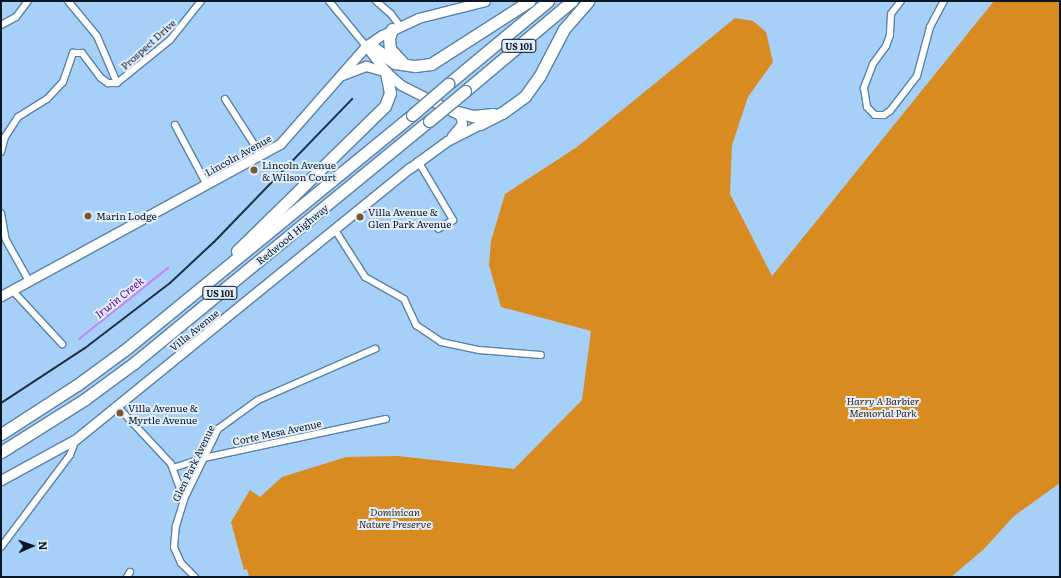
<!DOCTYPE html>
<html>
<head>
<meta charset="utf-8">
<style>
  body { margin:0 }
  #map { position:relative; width:1061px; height:578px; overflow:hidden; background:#a7d0f9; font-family:Literata,serif }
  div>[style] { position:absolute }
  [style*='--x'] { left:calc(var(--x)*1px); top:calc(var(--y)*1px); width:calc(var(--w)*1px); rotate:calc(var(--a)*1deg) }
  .green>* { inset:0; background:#d88b20 }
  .stream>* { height:2px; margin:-1px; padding:0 1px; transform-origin:1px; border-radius:1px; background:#c285f2 }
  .roads { filter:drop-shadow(1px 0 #5a81a6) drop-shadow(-1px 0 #5a81a6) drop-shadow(0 1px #5a81a6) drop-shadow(0 -1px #5a81a6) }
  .street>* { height:6px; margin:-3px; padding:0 3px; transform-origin:3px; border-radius:3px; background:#fff }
  .secondary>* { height:9px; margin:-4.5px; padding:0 4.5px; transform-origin:4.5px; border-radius:4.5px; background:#fff }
  .highway>* { height:11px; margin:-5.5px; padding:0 5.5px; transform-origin:5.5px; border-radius:5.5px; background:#fff }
  .rail>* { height:2px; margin:-1px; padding:0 1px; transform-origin:1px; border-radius:1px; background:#1d3042 }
  .bridges { filter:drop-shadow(1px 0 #5a81a6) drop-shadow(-1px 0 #5a81a6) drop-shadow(0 1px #5a81a6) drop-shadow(0 -1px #5a81a6) }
  .highway-bridge>* { height:11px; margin:-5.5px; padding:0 5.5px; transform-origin:5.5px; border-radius:5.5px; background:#fff }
  .dots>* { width:11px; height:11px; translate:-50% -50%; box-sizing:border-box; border:2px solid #e2eefb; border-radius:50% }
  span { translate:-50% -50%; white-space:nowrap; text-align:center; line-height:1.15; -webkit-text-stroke:4px #e2eefb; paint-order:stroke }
  .shield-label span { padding:1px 3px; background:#e2eefb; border:1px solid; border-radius:3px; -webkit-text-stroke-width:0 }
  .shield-label { font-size:9px; color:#091827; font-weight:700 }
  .street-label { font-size:10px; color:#091827 }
  .poi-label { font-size:10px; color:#091827 }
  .left { translate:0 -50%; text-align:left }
  .park-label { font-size:10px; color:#392816; font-style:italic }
  .water-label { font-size:11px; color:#640993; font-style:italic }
  .frame { position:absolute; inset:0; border:2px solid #091827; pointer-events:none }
  .north { position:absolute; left:12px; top:526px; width:40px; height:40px; -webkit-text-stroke:3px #e2eefb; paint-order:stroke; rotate:88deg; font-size:11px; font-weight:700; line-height:16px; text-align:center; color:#091827 }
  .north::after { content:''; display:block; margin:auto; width:14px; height:18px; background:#091827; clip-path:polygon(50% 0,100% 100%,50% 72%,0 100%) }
</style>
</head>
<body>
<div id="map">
  <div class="green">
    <div style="clip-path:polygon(994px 1px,1060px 1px,1060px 483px,1014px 516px,984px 549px,951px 577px,249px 577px,247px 569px,244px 570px,231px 522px,250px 490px,260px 497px,282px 477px,346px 457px,398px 456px,514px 469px,582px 400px,591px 331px,501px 307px,489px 265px,491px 241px,505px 194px,577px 147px,735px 18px,753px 21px,766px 32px,773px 62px,748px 97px,732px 145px,730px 194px,772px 276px)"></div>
  </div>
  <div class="stream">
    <div style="--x:79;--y:339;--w:114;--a:-38.6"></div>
  </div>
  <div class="roads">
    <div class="street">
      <div style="--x:68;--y:1;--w:45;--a:50.4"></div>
      <div style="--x:97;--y:36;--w:51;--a:66.9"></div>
      <div style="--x:329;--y:1;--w:58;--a:50.6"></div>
      <div style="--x:376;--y:1;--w:20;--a:41"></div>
      <div style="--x:391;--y:14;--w:15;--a:53"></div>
      <div style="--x:901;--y:1;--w:16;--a:128"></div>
      <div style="--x:891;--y:14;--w:21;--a:93"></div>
      <div style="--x:890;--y:35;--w:12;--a:110"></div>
      <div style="--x:886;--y:46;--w:22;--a:126"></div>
      <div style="--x:873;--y:64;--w:26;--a:111"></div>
      <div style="--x:864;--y:88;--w:19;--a:81"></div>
      <div style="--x:867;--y:107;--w:11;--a:45"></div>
      <div style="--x:875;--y:115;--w:9;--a:0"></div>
      <div style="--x:884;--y:115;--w:7;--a:-34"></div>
      <div style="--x:890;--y:111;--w:44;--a:-52.4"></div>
      <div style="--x:917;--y:76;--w:51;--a:-75.1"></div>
      <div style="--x:930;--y:27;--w:30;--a:-62"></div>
      <div style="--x:1;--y:25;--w:17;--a:-28"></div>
      <div style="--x:16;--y:17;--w:20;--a:-53"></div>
      <div style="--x:225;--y:99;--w:67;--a:57.3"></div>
      <div style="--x:175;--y:125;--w:68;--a:61.9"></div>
      <div style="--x:1;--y:152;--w:16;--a:-75"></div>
      <div style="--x:5;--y:137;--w:24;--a:-57"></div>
      <div style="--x:18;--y:117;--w:34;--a:-32"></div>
      <div style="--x:47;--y:99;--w:23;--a:-47"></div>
      <div style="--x:63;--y:82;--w:31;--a:-71"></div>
      <div style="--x:73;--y:53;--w:9;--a:0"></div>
      <div style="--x:82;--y:53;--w:31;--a:53"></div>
      <div style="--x:101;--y:78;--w:9;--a:36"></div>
      <div style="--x:108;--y:83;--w:9;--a:0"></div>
      <div style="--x:117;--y:83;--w:68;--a:-39.1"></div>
      <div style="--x:170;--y:40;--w:50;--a:-51.5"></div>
      <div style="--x:418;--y:161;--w:69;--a:59.3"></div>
      <div style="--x:453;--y:220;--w:17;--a:149"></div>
      <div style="--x:1;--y:213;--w:27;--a:80"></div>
      <div style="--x:6;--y:240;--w:47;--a:60.7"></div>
      <div style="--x:335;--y:230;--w:56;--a:57.4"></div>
      <div style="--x:365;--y:277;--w:45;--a:29.4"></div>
      <div style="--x:404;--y:299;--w:29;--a:65"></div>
      <div style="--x:416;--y:325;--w:30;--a:34"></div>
      <div style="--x:441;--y:342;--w:39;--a:12"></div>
      <div style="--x:479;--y:350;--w:62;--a:4.6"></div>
      <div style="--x:12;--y:290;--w:74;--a:47.2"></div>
      <div style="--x:117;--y:406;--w:79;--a:47"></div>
      <div style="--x:171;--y:464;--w:38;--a:70"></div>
      <div style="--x:173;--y:468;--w:33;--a:-18"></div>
      <div style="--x:204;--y:458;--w:186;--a:-12.1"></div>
      <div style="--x:1;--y:547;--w:115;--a:-53.1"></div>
      <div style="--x:70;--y:455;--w:17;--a:-69"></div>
      <div style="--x:127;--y:577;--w:6;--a:-59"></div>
      <div style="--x:195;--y:577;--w:20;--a:-135"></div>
      <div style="--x:181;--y:563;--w:17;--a:-114"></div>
      <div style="--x:174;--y:547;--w:21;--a:-85"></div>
      <div style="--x:176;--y:526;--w:30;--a:-73"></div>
      <div style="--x:185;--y:497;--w:76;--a:-64.1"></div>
      <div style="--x:218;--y:429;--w:49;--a:-35.9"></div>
      <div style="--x:258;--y:400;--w:128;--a:-23.6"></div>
    </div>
    <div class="secondary">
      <div style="--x:366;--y:46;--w:33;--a:52"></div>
      <div style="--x:386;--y:72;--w:20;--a:41"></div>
      <div style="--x:401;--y:85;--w:66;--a:27"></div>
      <div style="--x:460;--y:115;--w:9;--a:77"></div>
      <div style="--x:462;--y:124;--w:16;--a:130"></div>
      <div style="--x:342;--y:75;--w:26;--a:-21"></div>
      <div style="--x:366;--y:66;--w:19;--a:16"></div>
      <div style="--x:1;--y:296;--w:318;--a:-28.6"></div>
      <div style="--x:280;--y:144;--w:130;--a:-48.7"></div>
      <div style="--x:366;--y:46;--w:19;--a:-35"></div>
      <div style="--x:382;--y:35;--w:40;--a:-25"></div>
      <div style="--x:418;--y:18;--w:69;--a:-14.2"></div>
      <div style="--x:1;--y:480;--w:85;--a:-28.7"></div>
      <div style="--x:76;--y:439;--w:430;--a:-39.1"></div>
      <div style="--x:410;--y:168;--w:46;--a:-36.1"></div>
      <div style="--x:447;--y:141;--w:37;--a:-27"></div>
    </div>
    <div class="highway">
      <div style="--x:392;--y:29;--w:9;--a:108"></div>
      <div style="--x:389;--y:38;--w:11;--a:85"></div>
      <div style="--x:390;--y:49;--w:18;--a:47"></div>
      <div style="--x:366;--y:46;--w:8;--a:14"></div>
      <div style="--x:374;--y:48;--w:26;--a:36"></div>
      <div style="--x:395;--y:63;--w:20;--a:9"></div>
      <div style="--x:415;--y:66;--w:16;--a:-7"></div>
      <div style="--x:431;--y:64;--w:117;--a:-32.7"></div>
      <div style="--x:448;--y:84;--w:130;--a:-39.7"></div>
      <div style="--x:465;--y:91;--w:140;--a:-40.1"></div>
      <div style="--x:454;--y:111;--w:20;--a:15"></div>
      <div style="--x:473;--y:116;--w:20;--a:-6"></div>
      <div style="--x:480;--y:124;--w:25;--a:-27"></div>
      <div style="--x:502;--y:113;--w:29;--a:-36"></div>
      <div style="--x:525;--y:96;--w:24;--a:-54"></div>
      <div style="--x:539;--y:77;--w:54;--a:-62.5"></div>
      <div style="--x:564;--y:29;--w:37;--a:-49"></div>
      <div style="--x:237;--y:251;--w:207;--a:-44.4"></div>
      <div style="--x:385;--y:106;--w:14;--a:-69"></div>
      <div style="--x:390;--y:93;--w:21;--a:-101"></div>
      <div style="--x:1;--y:434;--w:90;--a:-32.8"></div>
      <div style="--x:77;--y:385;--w:61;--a:-36.3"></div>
      <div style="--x:126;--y:349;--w:370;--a:-39.3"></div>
      <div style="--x:1;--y:452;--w:99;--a:-32.2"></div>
      <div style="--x:85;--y:399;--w:61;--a:-36.3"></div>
      <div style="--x:134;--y:363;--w:382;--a:-39.4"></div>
    </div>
  </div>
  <div class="rail">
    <div style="--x:1;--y:403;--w:100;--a:-33.2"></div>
    <div style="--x:85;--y:348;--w:107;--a:-37.4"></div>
    <div style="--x:170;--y:283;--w:60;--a:-43"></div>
    <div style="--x:214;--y:242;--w:199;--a:-46"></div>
  </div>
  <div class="bridges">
    <div class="highway-bridge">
      <div style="--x:412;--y:115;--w:48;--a:-40.7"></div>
      <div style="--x:429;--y:121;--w:47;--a:-39.8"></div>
    </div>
  </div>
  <div class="dots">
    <div style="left:254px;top:170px;background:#7a572f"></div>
    <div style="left:88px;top:216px;background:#7a572f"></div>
    <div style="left:360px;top:217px;background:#7a572f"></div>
    <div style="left:120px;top:413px;background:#7a572f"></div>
  </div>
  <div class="shield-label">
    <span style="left:519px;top:46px">US 101</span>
    <span style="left:220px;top:293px">US 101</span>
  </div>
  <div class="street-label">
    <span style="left:148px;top:44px;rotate:-42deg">Prospect Drive</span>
    <span style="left:238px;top:155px;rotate:-29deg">Lincoln Avenue</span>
    <span style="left:292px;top:234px;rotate:-39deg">Redwood Highway</span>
    <span style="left:194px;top:330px;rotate:-39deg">Villa Avenue</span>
    <span style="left:277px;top:432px;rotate:-12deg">Corte Mesa Avenue</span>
    <span style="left:193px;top:463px;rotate:-64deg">Glen Park Avenue</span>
  </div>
  <div class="poi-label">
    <span class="left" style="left:262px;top:170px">Lincoln Avenue<br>&amp; Wilson Court</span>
    <span class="left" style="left:368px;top:217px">Villa Avenue &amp;<br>Glen Park Avenue</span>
    <span class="left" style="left:96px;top:216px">Marin Lodge</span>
    <span class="left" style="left:128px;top:413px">Villa Avenue &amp;<br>Myrtle Avenue</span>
  </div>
  <div class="park-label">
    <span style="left:883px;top:406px">Harry A Barbier<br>Memorial Park</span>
    <span style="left:395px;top:517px">Dominican<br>Nature Preserve</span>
  </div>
  <div class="water-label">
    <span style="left:119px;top:297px;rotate:-39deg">Irwin Creek</span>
  </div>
  <div class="frame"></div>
  <div class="north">N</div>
</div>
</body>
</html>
